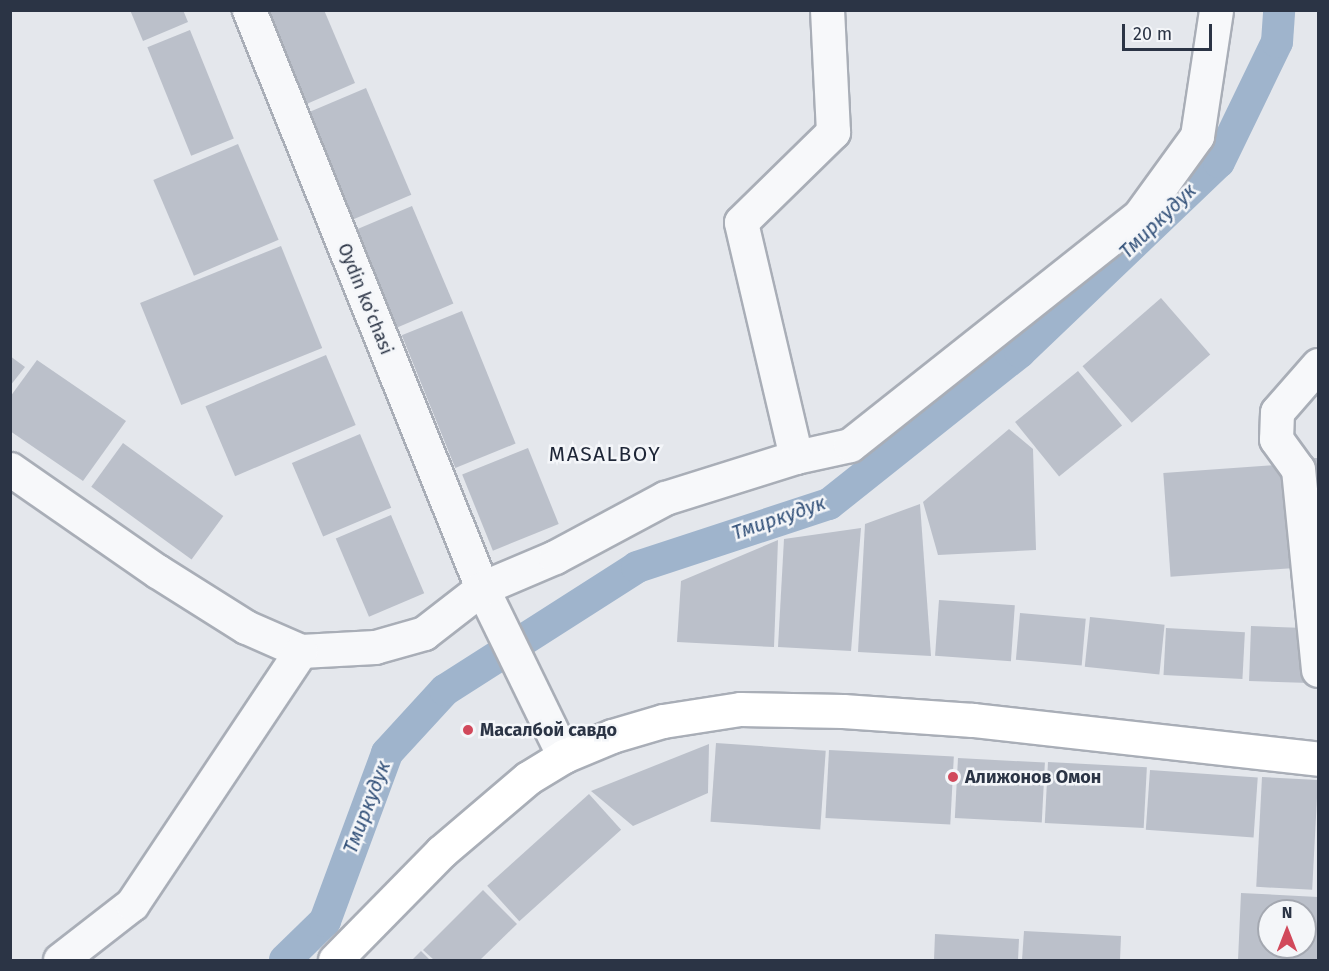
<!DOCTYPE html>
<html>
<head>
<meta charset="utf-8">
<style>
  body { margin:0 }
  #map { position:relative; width:1329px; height:971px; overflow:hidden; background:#e4e7ec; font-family:"Fira Sans",sans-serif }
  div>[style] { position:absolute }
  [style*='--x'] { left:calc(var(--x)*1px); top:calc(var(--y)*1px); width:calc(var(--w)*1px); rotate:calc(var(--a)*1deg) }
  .canal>* { height:32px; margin:-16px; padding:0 16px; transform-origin:16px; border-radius:16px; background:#9fb4cc }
  .building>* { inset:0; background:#bbc0ca; transform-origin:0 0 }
  .roads { filter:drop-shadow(2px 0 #a9aeb7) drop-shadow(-2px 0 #a9aeb7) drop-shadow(0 2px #a9aeb7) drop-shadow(0 -2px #a9aeb7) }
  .minor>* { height:33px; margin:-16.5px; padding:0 16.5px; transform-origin:16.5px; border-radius:16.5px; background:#f7f8fa }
  .major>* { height:33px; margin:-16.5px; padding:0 16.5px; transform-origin:16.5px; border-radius:16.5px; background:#fff }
  .dots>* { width:16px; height:16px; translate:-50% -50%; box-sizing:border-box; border:3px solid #f4f6f9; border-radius:50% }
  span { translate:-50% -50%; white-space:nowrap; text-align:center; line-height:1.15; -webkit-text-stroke:5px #f4f6f9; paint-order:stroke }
  .street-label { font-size:18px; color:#2b3445 }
  .poi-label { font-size:18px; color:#2b3445; font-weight:700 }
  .left { translate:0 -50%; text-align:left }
  .water-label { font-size:20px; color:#34527a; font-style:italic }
  .quarter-label { font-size:21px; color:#1d2536; letter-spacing:1.5px }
  .frame { position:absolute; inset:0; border:12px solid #2b3445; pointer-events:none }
  .north { position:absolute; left:1257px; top:899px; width:60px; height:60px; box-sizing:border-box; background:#f4f6f9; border:2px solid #a4a8b1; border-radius:50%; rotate:0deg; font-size:16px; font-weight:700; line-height:24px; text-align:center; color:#2b3445 }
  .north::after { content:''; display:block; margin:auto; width:21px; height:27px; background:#d1495b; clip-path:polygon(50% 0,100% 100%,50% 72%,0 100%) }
  .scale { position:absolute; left:1122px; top:24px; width:90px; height:27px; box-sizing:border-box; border:3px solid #2b3445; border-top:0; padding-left:8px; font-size:18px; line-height:21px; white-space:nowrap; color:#2b3445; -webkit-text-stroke:4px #f4f6f9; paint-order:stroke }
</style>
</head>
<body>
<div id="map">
  <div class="canal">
    <div style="--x:285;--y:960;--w:56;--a:-44.3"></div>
    <div style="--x:325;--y:921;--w:179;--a:-69.7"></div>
    <div style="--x:387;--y:753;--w:86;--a:-47.4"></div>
    <div style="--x:445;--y:690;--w:228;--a:-32.6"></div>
    <div style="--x:637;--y:567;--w:202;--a:-18.2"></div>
    <div style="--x:829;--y:504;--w:244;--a:-38.5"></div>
    <div style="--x:1020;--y:352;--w:275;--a:-43.7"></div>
    <div style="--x:1219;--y:162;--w:133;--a:-64.2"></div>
    <div style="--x:1277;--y:42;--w:32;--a:-86"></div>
  </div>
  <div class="building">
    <div style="clip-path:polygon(130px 10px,183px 10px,188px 22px,143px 41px)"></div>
    <div style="clip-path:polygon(272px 10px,324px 10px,355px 83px,302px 106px,263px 14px)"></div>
    <div style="left:190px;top:30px;width:117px;height:46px;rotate:68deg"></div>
    <div style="left:366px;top:88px;width:116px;height:66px;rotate:67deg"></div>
    <div style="left:238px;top:144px;width:104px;height:92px;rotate:67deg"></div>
    <div style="left:412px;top:206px;width:106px;height:61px;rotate:67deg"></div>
    <div style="left:281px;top:246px;width:110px;height:152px;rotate:68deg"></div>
    <div style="left:1161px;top:298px;width:75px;height:104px;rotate:49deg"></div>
    <div style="left:462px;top:311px;width:143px;height:65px;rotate:68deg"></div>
    <div style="left:326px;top:355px;width:76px;height:131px;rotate:67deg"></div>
    <div style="clip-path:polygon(10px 356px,25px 367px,10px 386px)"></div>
    <div style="clip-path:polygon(37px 360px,126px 421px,83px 481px,10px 431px,10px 397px)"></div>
    <div style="left:1078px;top:371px;width:70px;height:81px;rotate:51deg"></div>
    <div style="clip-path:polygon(1009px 429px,1033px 449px,1036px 550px,938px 555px,923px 502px)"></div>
    <div style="left:360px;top:434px;width:80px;height:74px;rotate:67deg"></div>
    <div style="left:123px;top:443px;width:124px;height:54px;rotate:36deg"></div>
    <div style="left:528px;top:448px;width:82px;height:71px;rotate:68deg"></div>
    <div style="clip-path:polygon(1311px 458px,1318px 458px,1318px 518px,1314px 519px)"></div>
    <div style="left:1291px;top:464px;width:104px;height:128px;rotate:86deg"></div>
    <div style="clip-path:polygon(920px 504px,931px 656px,858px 652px,865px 524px)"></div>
    <div style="left:391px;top:515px;width:85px;height:60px;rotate:67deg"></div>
    <div style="clip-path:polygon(861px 528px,851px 651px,778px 647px,784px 539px)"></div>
    <div style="clip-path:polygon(778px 540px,774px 647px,677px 642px,681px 581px)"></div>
    <div style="left:939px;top:600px;width:76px;height:56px;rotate:4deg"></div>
    <div style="left:1020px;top:613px;width:66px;height:47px;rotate:5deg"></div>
    <div style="left:1090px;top:617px;width:75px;height:50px;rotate:6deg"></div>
    <div style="left:1251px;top:626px;width:61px;height:55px;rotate:2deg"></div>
    <div style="left:1166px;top:628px;width:79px;height:47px;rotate:3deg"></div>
    <div style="left:716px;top:743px;width:110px;height:79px;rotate:4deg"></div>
    <div style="clip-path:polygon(709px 744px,708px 793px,633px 826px,591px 791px)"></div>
    <div style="left:829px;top:750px;width:125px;height:68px;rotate:3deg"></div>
    <div style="left:958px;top:758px;width:87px;height:60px;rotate:3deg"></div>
    <div style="left:1048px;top:762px;width:99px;height:61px;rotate:3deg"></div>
    <div style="left:1150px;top:770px;width:108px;height:60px;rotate:4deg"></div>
    <div style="left:1262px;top:777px;width:56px;height:110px;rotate:3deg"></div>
    <div style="left:589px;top:794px;width:48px;height:137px;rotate:48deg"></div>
    <div style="clip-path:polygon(483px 890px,517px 924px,480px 960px,434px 960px,423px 950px)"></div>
    <div style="clip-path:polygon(evenodd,1241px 893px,1318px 897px,1318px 960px,1238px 960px,1241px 893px,1269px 911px,1305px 911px,1305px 947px,1269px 947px,1269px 911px)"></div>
    <div style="clip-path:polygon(1024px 931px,1121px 936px,1120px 960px,1022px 960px)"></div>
    <div style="clip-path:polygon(935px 934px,1019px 939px,1018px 960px,934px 960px)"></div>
    <div style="clip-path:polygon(421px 951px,430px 960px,412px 960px)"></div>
  </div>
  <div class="roads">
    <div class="minor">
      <div style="--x:249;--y:10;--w:623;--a:68.04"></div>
      <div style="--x:482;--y:588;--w:187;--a:64"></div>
      <div style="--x:1318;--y:365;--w:62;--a:131.1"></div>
      <div style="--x:1277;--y:412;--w:27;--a:92"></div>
      <div style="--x:1276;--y:439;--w:37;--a:54"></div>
      <div style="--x:1298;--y:469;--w:202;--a:84.3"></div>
      <div style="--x:796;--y:457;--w:241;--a:-103.2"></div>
      <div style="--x:741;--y:222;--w:129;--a:-44.4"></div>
      <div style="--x:833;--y:132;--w:122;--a:-92.8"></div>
      <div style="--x:10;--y:469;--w:179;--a:34.8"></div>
      <div style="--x:157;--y:571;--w:105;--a:32.2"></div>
      <div style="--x:246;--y:627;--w:60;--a:23.6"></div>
      <div style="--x:301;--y:651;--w:74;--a:-3.1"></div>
      <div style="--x:375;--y:647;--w:51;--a:-15.9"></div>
      <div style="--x:424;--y:633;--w:73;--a:-37.8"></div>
      <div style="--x:482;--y:588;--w:79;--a:-23"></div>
      <div style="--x:555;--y:557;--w:125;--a:-28.2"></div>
      <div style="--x:665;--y:498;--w:137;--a:-17.4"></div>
      <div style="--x:796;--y:457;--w:55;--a:-12.5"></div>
      <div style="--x:850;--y:445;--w:369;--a:-38.4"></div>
      <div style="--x:1139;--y:216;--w:99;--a:-54.1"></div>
      <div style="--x:1197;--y:136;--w:127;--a:-81.4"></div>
      <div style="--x:60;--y:960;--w:91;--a:-37.9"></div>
      <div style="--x:132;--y:904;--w:304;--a:-56.3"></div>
    </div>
    <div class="major">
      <div style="--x:335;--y:960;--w:151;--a:-45.5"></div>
      <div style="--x:441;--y:852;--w:114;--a:-40.4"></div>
      <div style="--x:528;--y:778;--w:42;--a:-31.4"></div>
      <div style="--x:564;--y:756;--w:52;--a:-22.6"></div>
      <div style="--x:612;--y:736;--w:53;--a:-16.4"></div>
      <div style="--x:663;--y:721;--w:78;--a:-8.9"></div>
      <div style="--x:740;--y:709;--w:103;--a:1.1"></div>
      <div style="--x:843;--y:711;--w:130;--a:4"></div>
      <div style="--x:973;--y:720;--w:347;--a:6.4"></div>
    </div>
  </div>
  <div class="dots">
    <div style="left:468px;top:730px;background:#d1495b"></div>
    <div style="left:953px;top:777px;background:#d1495b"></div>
  </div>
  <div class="street-label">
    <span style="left:365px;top:299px;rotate:68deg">Oydin ko‘chasi</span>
  </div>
  <div class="poi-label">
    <span class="left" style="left:480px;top:730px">Масалбой савдо</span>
    <span class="left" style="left:965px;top:777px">Алижонов Омон</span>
  </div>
  <div class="water-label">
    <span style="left:1158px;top:221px;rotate:-44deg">Тмиркудук</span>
    <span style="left:779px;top:518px;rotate:-19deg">Тмиркудук</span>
    <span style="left:367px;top:807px;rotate:-69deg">Тмиркудук</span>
  </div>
  <div class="quarter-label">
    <span style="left:605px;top:454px">MASALBOY</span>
  </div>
  <div class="frame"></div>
  <div class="north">N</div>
  <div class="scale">20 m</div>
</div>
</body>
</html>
